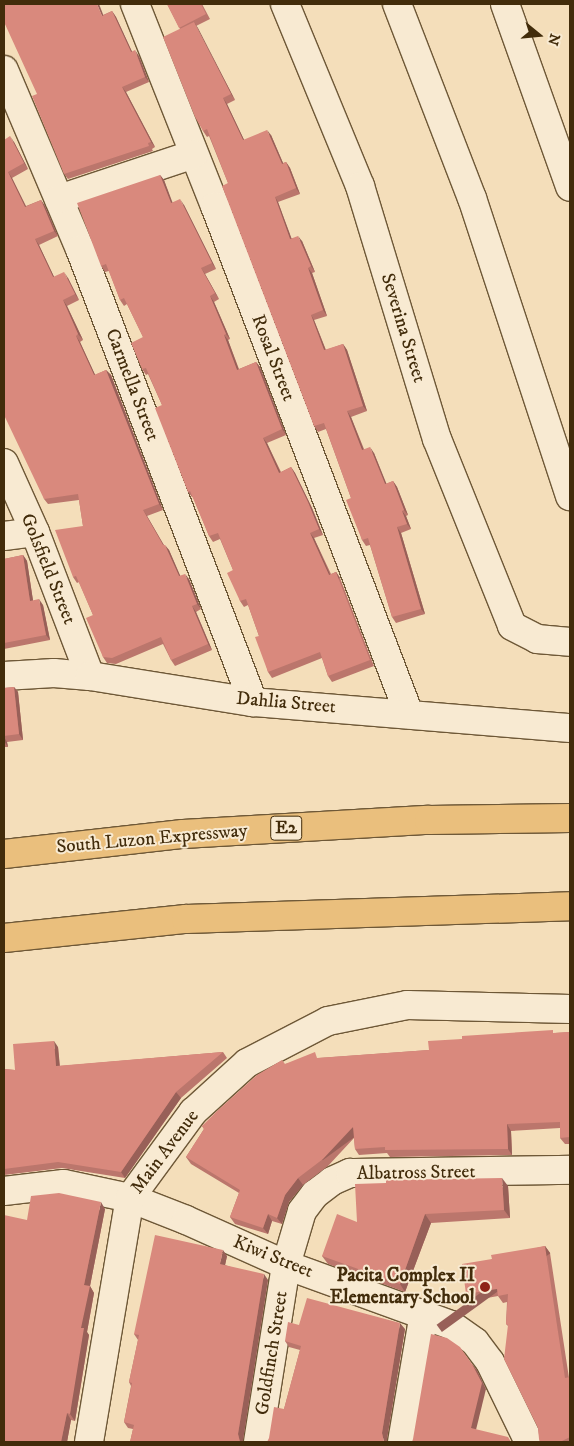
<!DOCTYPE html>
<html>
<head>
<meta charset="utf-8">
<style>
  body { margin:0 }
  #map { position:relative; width:574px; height:1446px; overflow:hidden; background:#f4deba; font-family:"IM FELL DW Pica",serif }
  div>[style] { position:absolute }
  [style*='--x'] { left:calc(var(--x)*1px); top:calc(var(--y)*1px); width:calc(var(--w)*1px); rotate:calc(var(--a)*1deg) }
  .roads { filter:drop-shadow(1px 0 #6e5837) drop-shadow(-1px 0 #6e5837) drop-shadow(0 1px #6e5837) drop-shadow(0 -1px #6e5837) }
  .minor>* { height:28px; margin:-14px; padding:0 14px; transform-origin:14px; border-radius:14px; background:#f8ead2 }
  .highway>* { height:28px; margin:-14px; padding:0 14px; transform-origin:14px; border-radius:14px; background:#eabf7d }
  .wall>* { inset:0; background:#bb766c }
  .shaded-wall>* { inset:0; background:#986058; transform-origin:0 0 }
  .building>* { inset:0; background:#d9897d }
  .dots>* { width:14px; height:14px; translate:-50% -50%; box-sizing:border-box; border:2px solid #f8ead2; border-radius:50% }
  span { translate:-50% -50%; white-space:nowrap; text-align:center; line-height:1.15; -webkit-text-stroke:4px #f8ead2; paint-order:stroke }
  .shield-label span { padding:1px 4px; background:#f8ead2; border:1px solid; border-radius:4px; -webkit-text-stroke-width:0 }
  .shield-label { font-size:18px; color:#422c0b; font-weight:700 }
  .street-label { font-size:19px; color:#422c0b }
  .poi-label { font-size:19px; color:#422c0b; font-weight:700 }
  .right { translate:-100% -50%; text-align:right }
  .frame { position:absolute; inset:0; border:5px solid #422c0b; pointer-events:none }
  .north { position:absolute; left:514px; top:10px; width:50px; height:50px; -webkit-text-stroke:4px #f8ead2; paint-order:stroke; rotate:107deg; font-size:14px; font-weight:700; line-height:20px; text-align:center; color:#422c0b }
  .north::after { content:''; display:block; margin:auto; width:18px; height:22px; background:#422c0b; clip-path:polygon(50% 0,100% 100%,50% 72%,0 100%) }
</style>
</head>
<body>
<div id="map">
  <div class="roads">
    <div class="minor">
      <div style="--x:135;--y:4;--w:217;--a:68.4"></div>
      <div style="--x:215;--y:206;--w:544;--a:69.1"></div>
      <div style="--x:285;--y:4;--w:197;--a:67.6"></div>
      <div style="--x:360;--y:186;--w:264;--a:73.1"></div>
      <div style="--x:437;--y:439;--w:201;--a:68.1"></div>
      <div style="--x:512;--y:626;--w:28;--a:27"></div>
      <div style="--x:537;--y:639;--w:33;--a:5"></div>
      <div style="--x:397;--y:4;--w:208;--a:68.9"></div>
      <div style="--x:472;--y:198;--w:314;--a:71.8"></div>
      <div style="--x:505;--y:4;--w:194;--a:70.4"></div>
      <div style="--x:4;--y:70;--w:194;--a:67"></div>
      <div style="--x:80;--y:249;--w:485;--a:69.1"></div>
      <div style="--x:59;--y:199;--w:142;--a:-18.4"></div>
      <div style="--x:4;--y:463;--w:76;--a:65.8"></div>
      <div style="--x:35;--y:532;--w:154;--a:69.1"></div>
      <div style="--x:4;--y:536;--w:31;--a:-7"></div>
      <div style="--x:4;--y:676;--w:50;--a:-3.4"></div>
      <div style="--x:54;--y:673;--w:36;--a:5"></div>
      <div style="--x:90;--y:676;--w:165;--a:9.1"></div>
      <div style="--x:253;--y:702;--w:318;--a:4.7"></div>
      <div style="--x:4;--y:1191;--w:60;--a:-6.7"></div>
      <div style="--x:64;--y:1184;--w:67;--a:12"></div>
      <div style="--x:130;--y:1198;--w:60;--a:21.4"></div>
      <div style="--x:186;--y:1220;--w:110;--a:24.2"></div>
      <div style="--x:286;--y:1265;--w:176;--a:20"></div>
      <div style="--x:451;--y:1325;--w:29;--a:35"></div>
      <div style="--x:475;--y:1342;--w:25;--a:53"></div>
      <div style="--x:490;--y:1362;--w:89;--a:64"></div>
      <div style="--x:89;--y:1442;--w:247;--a:-80.5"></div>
      <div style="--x:130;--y:1198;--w:107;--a:-53.8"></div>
      <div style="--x:193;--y:1112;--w:73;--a:-42.2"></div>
      <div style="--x:247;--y:1063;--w:91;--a:-27.4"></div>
      <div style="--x:328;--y:1021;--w:81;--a:-11.4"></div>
      <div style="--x:407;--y:1005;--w:163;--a:1.4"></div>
      <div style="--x:258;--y:1442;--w:179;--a:-81"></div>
      <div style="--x:286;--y:1265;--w:56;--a:-73.5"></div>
      <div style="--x:302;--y:1211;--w:21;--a:-53"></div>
      <div style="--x:315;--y:1194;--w:21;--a:-37"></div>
      <div style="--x:332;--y:1181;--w:20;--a:-24"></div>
      <div style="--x:350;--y:1173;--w:220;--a:-0.8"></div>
      <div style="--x:402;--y:1442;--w:131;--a:-80.3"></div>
    </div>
    <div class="highway">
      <div style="--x:4;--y:854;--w:180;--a:-6.4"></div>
      <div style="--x:183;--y:834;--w:246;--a:-3.3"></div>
      <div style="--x:429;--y:820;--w:141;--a:-0.8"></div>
      <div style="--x:4;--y:938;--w:183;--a:-6"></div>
      <div style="--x:186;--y:919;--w:384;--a:-1.9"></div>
    </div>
  </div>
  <div class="wall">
    <div style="clip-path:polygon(167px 4px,202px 4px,210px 19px,196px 26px,235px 100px,227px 104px,244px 140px,271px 135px,283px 163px,286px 162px,290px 168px,300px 194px,278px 202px,291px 238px,302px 241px,315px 272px,312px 273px,327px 316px,314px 320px,326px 350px,343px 344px,347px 350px,367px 411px,351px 417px,364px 449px,374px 453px,386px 484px,393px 481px,397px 487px,408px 515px,406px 516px,411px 529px,401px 533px,425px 614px,396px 623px,392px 617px,370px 545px,366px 546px,362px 540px,351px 498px,326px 429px,318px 432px,314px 426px,228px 183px,209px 136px,207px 137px,203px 131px,180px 29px)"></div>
    <div style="clip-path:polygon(112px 11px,116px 17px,132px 52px,139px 56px,149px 82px,126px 92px,155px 147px,152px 149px,153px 151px,68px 179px,64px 174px,37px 94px,103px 15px)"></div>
    <div style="clip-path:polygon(4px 140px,14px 142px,28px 169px,12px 178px,26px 206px,41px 200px,45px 206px,58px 236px,39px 245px,54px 277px,68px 278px,79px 300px,67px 306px,83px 340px,80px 342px,95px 375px,106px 370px,111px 375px,163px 510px,147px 516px,164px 545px,169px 550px,180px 576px,189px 579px,201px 609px,196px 612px,212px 650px,175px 666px,171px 660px,163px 644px,116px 664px,107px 663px,103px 657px,93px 615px,79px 582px,77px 583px,73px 577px,83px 526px,79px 500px,48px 504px,44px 499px)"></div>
    <div style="clip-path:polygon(160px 175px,164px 180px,172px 203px,184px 205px,216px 269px,205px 274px,219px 299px,214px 302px,230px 339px,228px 340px,239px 369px,256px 362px,260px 367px,286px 435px,267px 443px,281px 472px,291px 467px,295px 473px,312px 508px,323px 535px,314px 538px,331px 574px,336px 572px,340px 578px,374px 666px,332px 682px,328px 676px,322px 658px,272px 678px,268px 672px,259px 636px,248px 605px,244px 607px,240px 601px,233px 570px,220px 539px,213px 542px,209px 536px,193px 497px,192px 497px,188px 492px,162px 405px,148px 374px,146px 375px,142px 369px,143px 337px,127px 304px,124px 306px,120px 300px,109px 271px,105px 272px,101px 266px)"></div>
    <div style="clip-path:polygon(23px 555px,27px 561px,33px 601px,43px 605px,50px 640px,4px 649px,4px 559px)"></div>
    <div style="clip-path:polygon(14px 687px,18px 692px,23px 740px,7px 742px,8px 747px,4px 747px,4px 688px)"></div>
    <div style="clip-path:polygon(570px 1032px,570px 1144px,565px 1144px,560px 1138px,560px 1128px,511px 1131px,512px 1155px,390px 1157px,387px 1153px,359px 1155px,355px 1149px,354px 1138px,328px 1166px,303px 1185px,289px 1202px,282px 1224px,272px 1221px,268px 1234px,235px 1224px,230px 1217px,239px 1193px,191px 1164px,186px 1157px,204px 1129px,202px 1126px,285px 1064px,319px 1058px,429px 1050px,462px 1039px)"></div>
    <div style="clip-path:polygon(58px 1047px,60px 1066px,223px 1052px,227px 1058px,181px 1098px,125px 1178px,62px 1168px,4px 1175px,4px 1069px,15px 1070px)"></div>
    <div style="clip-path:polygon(508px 1186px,510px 1218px,431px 1223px,405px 1292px,328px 1264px,322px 1256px,357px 1222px)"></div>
    <div style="clip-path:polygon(105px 1209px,90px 1286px,94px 1293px,87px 1332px,89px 1335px,75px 1421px,71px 1420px,67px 1442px,4px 1442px,27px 1220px)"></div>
    <div style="clip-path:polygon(545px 1246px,550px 1253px,569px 1378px,570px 1377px,570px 1442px,540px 1442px,538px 1428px,508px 1326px,506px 1324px,507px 1302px,503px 1303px,498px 1296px,471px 1301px,466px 1294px,492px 1259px)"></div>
    <div style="clip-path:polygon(227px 1256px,225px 1265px,268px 1280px,243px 1440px,243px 1442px,130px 1442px,133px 1429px,128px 1428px,124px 1422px,131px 1386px,129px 1382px,138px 1340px,134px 1334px)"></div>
    <div style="clip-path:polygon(299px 1325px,405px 1329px,387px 1439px,284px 1409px,300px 1350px,289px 1347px,285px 1341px)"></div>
  </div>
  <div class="shaded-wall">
    <div style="clip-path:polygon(97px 4px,99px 4px,106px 22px,102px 16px)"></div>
    <div style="clip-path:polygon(112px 11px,116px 17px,135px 58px,131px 52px)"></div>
    <div style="clip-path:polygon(194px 22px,198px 28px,235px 100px,231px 94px)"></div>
    <div style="clip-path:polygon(135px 50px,139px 56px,149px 82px,145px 77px)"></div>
    <div style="clip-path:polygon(122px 87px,126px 92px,155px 147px,151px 142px)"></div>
    <div style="clip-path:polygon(223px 98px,227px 104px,247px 146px,243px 140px)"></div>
    <div style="clip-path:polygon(267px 130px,271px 135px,286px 170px,282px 164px)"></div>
    <div style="clip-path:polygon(10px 136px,14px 142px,28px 169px,24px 163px)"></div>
    <div style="clip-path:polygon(286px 162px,290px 168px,300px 194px,296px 188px)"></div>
    <div style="clip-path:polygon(8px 172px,12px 178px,29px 213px,25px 207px)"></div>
    <div style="clip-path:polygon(160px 175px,164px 180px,175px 209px,171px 203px)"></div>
    <div style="clip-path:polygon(275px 197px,278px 202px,294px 245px,290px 239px)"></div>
    <div style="clip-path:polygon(180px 199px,184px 205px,216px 269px,212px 263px)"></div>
    <div style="clip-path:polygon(41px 200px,45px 206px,58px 236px,54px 231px)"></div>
    <div style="clip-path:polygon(298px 236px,302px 241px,315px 272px,311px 266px)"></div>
    <div style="clip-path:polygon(35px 239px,39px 245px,57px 283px,53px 277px)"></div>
    <div style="clip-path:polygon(201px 268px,205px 274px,219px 299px,215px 293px)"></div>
    <div style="clip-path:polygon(308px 268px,312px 273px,327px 316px,323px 310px)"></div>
    <div style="clip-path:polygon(64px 272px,68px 278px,79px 300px,75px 294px)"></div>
    <div style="clip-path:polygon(210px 296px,214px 302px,230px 339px,226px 334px)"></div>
    <div style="clip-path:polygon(63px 300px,67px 306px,83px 340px,78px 334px)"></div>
    <div style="clip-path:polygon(311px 315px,314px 320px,328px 356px,324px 350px)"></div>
    <div style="clip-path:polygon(224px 335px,228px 340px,241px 376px,237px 370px)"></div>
    <div style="clip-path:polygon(76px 336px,80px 342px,98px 381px,94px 375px)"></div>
    <div style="clip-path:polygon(343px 344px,347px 350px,367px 411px,363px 406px)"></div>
    <div style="clip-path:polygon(256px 362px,260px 367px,286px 435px,282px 429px)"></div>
    <div style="clip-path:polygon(106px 370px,111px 375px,163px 510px,159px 504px)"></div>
    <div style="clip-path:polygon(347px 411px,351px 417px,366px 456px,362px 450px)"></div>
    <div style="clip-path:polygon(263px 438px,267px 443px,283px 478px,279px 473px)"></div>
    <div style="clip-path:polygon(370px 447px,374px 453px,389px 490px,385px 484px)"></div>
    <div style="clip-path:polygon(291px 467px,295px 473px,312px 508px,323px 535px,319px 529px)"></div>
    <div style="clip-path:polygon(393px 481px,397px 487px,408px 515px,404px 510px)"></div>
    <div style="clip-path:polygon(143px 510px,147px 516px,167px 551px,163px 545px)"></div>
    <div style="clip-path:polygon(402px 511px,406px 516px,411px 529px,407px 524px)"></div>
    <div style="clip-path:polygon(397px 527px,401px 533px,425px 614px,421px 609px)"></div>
    <div style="clip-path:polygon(310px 533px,314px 538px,333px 581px,329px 575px)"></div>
    <div style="clip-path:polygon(165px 545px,169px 550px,183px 582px,179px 576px)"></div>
    <div style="clip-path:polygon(23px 555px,27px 561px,34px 607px,30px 601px)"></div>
    <div style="left:336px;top:572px;width:7px;height:94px;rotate:56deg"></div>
    <div style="clip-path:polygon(185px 574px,189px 579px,201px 609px,197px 604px)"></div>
    <div style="clip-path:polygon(39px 599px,43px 605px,50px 640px,46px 635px)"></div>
    <div style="clip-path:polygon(192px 606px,196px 612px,212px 650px,208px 644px)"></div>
    <div style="clip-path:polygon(14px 687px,18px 692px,23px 740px,19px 734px)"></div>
    <div style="clip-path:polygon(4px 737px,7px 742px,8px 747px,4px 741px)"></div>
    <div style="clip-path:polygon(54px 1041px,58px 1047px,60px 1072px,56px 1066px)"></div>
    <div style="clip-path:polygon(176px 1092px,181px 1098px,125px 1178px,121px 1172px)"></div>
    <div style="clip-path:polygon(507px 1124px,511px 1131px,512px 1155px,508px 1149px)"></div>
    <div style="left:353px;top:1127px;width:9px;height:44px;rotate:54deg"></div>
    <div style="clip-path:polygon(298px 1178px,303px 1185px,289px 1202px,282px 1224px,277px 1218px,285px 1195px)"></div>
    <div style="clip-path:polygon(502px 1178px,508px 1186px,510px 1218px,504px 1210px)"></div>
    <div style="clip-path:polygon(101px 1202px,105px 1209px,90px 1286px,94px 1293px,87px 1332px,89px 1335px,75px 1421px,70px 1414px,84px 1285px)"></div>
    <div style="clip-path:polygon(268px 1214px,272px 1221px,268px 1234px,263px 1228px)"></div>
    <div style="clip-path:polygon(425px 1214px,431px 1223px,405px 1292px,400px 1284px)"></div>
    <div style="left:545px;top:1246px;width:9px;height:134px;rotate:54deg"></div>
    <div style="clip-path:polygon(223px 1250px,227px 1256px,224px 1270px,220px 1264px)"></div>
    <div style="clip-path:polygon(264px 1274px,268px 1280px,243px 1440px,243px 1442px,240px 1442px,238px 1434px)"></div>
    <div style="clip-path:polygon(400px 1323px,405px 1329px,387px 1439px,387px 1442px,384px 1442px,382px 1433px)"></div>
    <div style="clip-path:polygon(472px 1364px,477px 1370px,486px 1389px,475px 1434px,471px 1428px)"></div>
    <div style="clip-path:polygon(67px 1413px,71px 1420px,67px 1442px,61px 1442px)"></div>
  </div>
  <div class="building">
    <div style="clip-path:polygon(4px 4px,97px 4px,102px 16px,112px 11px,131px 52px,135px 50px,145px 77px,122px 87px,151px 142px,148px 143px,149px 146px,64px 174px,32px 96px,37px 94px,4px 22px)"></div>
    <div style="clip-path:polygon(167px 4px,201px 4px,206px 14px,179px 28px)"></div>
    <div style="clip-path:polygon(194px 22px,231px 94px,223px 98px,243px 140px,267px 130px,282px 164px,286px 162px,296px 188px,275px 197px,290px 239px,298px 236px,311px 266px,308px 268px,323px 310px,311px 315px,324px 350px,343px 344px,363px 406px,347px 411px,362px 450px,370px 447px,385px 484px,393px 481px,404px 510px,402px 511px,407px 524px,397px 527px,421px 609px,392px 617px,368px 538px,362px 540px,346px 500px,351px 498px,324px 423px,314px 426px,222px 186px,228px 183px,207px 129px,203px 131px,195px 117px,163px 37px)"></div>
    <div style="clip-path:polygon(10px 136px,24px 163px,8px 172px,25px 207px,41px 200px,54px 231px,35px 239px,53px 277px,64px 272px,75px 294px,63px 300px,78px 334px,76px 336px,94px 375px,106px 370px,159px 504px,143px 510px,163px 545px,165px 545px,179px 576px,185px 574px,197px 604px,192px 606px,208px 644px,171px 660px,161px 637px,112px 658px,103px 657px,86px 618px,93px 615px,76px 576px,73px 577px,55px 530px,83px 526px,78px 494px,44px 499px,4px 415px,4px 140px)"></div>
    <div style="clip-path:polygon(160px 175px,171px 203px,180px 199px,212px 263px,201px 268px,215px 293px,210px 296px,226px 334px,224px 335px,237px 370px,256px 362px,282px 429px,263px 438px,279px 473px,291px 467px,308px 502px,319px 529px,310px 533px,329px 575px,336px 572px,370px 660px,328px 676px,320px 652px,268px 672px,255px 637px,259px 636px,246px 599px,240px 601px,227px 573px,233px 570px,218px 533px,209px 536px,190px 491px,188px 492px,155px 408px,162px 405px,146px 368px,142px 369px,131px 343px,143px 337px,124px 298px,120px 300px,106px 264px,101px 266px,77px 203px)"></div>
    <div style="clip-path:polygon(23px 555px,30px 601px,39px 599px,46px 635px,4px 643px,4px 559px)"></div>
    <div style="clip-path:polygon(14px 687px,19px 734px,4px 736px,4px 688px)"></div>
    <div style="clip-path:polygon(553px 1030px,553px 1033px,570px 1032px,570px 1137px,560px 1138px,560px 1122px,507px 1124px,508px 1149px,385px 1150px,385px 1147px,355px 1149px,353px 1127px,323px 1159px,298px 1178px,285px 1195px,277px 1218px,268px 1214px,263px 1228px,230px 1217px,240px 1190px,186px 1157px,204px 1129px,202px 1126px,217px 1111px,257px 1075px,282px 1060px,285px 1064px,315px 1052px,317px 1058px,429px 1050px,428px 1041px,462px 1039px,462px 1036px)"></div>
    <div style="clip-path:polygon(54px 1041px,56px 1066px,223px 1052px,176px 1092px,121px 1172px,58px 1162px,4px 1169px,4px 1069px,15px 1070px,13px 1044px)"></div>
    <div style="clip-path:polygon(502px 1178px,504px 1210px,425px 1214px,400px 1284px,322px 1256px,337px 1214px,357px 1222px,355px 1184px,386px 1183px,386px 1180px)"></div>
    <div style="clip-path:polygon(59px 1193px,101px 1202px,84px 1285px,90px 1286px,81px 1328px,84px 1328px,70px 1414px,67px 1413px,61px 1442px,4px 1442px,4px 1215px,27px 1220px,31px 1196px)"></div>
    <div style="clip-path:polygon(155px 1235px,223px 1250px,220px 1264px,264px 1274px,238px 1434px,240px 1442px,130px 1442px,134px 1425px,124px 1422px,132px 1383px,129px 1382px,139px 1335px,134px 1334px)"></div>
    <div style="clip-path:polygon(545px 1246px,565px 1378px,570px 1377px,570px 1437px,560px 1442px,540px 1442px,539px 1439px,538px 1428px,504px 1359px,508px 1325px,506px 1324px,508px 1294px,498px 1296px,497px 1289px,466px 1294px,462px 1264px,492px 1259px,491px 1255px)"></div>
    <div style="clip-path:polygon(307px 1298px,400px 1323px,382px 1433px,384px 1442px,267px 1442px,269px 1438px,274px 1407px,284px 1409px,301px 1346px,285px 1341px,288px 1322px,299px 1325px)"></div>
    <div style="clip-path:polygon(431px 1334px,447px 1338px,460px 1347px,472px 1364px,482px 1383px,471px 1428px,508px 1437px,511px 1442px,412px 1442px,413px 1439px)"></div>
  </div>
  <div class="dots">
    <div style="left:485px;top:1287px;background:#8f2418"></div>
  </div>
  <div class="shield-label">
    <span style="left:286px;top:828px">E2</span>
  </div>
  <div class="street-label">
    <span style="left:403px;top:328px;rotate:73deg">Severina Street</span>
    <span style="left:273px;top:358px;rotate:69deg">Rosal Street</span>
    <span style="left:132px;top:385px;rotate:69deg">Carmella Street</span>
    <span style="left:48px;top:569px;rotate:68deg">Golsfield Street</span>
    <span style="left:286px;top:703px;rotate:5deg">Dahlia Street</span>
    <span style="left:152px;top:839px;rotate:-5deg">South Luzon Expressway</span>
    <span style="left:165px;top:1152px;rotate:-53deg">Main Avenue</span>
    <span style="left:416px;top:1173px;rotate:-1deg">Albatross Street</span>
    <span style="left:273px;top:1257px;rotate:22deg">Kiwi Street</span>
    <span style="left:272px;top:1353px;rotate:-81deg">Goldfinch Street</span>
  </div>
  <div class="poi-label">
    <span class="right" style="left:475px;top:1287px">Pacita Complex II<br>Elementary School</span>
  </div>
  <div class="frame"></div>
  <div class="north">N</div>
</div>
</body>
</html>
